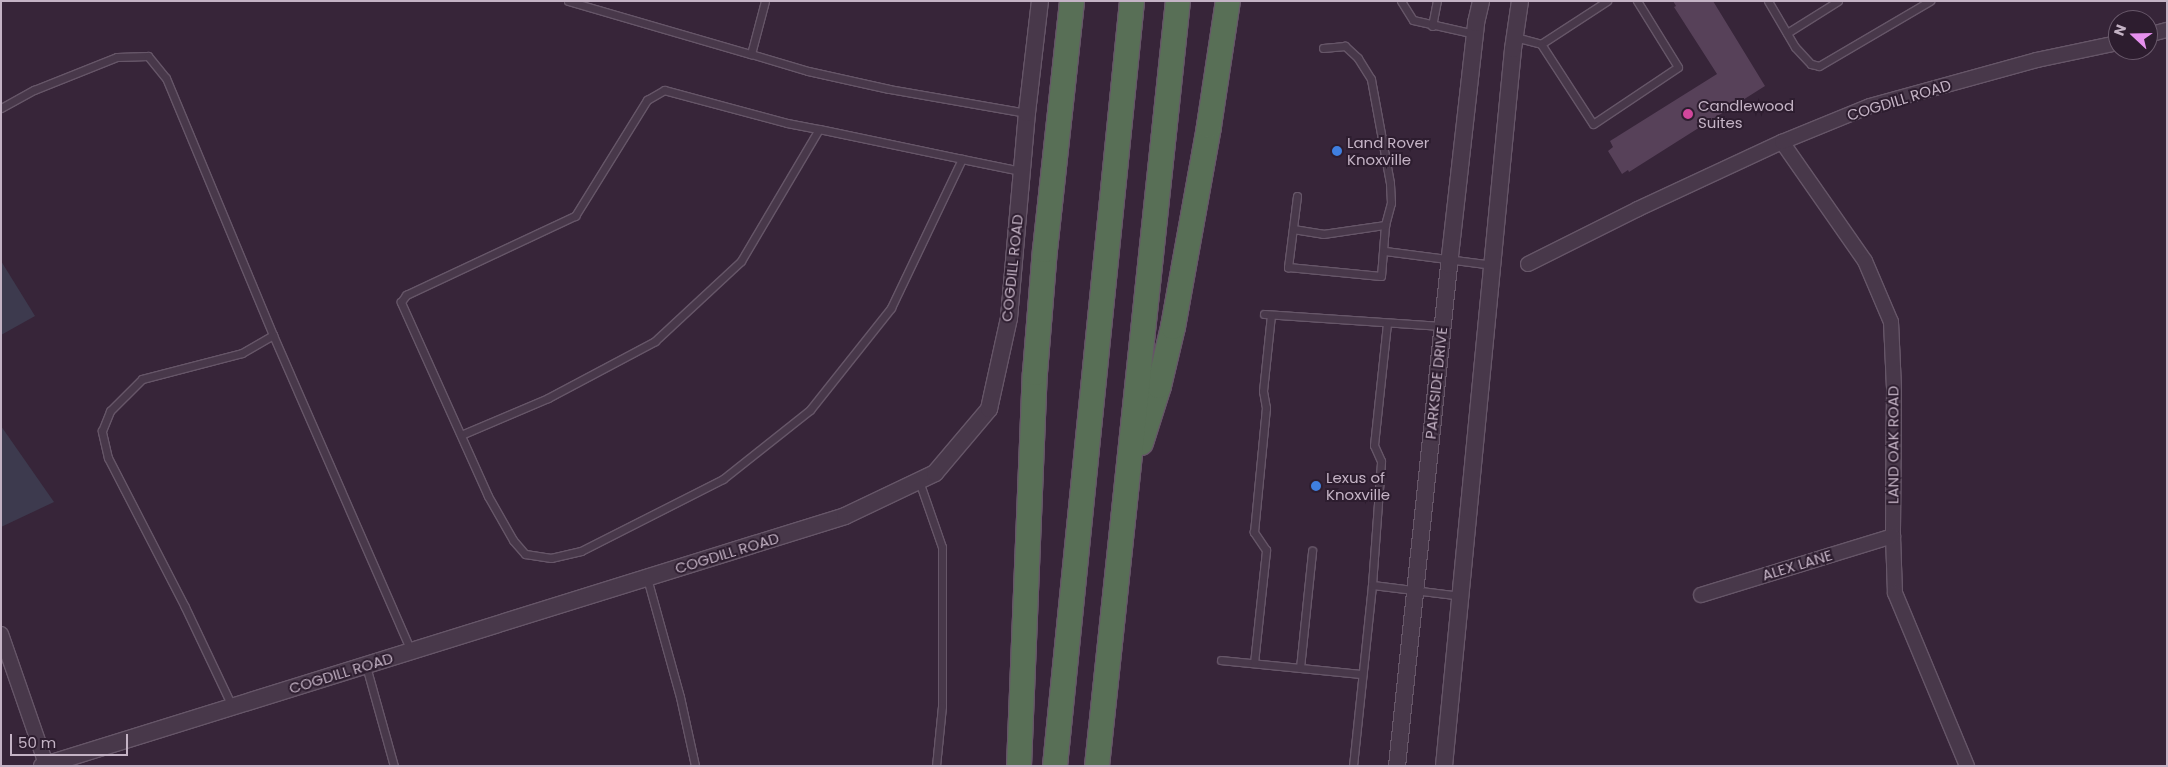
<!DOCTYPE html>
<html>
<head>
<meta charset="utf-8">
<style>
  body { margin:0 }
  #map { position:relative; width:2168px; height:767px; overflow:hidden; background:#372539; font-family:Poppins,sans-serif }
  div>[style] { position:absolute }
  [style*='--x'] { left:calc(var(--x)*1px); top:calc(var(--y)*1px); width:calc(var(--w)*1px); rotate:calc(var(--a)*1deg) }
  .green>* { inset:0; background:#3d3a4e }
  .building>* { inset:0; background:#574159 }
  .roads { filter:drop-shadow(1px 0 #665668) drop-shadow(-1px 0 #665668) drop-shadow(0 1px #665668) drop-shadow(0 -1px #665668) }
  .service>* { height:7px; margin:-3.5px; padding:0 3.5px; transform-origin:3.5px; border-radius:3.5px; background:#48384a }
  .minor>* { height:14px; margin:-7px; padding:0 7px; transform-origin:7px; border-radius:7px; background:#48384a }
  .tertiary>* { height:16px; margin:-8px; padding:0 8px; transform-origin:8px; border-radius:8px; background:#48384a }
  .motorway>* { height:24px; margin:-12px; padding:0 12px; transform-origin:12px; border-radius:12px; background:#586f56 }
  .dots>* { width:14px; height:14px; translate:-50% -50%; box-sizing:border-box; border:2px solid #2d1d2f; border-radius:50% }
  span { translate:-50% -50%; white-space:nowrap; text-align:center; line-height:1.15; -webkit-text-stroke:4px #2d1d2f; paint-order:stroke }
  .street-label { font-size:15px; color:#c4b3c5 }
  .poi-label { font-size:15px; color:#c4b3c5 }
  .left { translate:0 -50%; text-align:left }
  .frame { position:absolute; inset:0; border:2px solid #c4b3c5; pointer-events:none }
  .north { position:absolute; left:2108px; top:10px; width:50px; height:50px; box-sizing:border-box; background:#2d1d2f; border:1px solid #69596b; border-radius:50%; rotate:291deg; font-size:14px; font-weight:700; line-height:20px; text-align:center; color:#c4b3c5 }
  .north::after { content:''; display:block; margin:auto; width:18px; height:22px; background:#e690ee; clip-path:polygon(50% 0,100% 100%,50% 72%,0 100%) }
  .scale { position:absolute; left:10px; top:734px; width:118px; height:22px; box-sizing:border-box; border:2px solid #c4b3c5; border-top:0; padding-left:6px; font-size:15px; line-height:18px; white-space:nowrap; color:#c4b3c5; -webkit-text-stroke:4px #2d1d2f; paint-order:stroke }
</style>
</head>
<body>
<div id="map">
  <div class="green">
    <div style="clip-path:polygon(1px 261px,35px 316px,1px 335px)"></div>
    <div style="clip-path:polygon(1px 426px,54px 502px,1px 527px)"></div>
  </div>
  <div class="building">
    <div style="clip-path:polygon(1673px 1px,1713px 1px,1765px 86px,1629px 172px,1628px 170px,1622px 174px,1608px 151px,1613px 147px,1610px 141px,1717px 74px,1674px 7px,1676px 6px)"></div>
  </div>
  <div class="roads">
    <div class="service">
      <div style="--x:568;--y:1;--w:191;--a:16.2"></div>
      <div style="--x:765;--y:1;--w:55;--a:104.8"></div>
      <div style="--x:751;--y:54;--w:59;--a:16.6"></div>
      <div style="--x:808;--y:71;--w:83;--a:12.5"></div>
      <div style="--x:889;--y:89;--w:139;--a:9.9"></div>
      <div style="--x:1401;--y:1;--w:22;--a:58"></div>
      <div style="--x:1413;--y:20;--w:64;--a:12.7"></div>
      <div style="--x:1768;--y:1;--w:53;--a:59.6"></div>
      <div style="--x:1795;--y:47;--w:23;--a:47"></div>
      <div style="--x:1811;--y:64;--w:8;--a:14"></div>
      <div style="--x:1819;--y:66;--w:129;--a:-30.4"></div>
      <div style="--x:1432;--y:26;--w:25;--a:-79"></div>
      <div style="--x:1787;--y:33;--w:60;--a:-32.1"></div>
      <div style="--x:1515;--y:37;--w:27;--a:15"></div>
      <div style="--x:1541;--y:44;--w:79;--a:-33.1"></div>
      <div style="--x:1541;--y:44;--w:95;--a:57"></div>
      <div style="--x:1593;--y:124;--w:102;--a:-33.8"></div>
      <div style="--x:1678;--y:67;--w:78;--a:-121.8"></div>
      <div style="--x:1;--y:108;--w:38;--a:-29"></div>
      <div style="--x:34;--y:90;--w:89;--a:-21.7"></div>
      <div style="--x:117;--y:57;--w:31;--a:-2"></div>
      <div style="--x:148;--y:56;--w:28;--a:51"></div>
      <div style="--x:166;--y:78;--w:278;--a:67.4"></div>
      <div style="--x:962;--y:159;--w:165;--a:115.5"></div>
      <div style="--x:891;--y:308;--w:130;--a:128.5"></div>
      <div style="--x:810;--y:410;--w:111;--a:141.6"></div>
      <div style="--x:723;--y:479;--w:159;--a:153.1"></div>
      <div style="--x:581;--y:551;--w:31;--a:167"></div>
      <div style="--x:551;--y:558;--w:26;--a:-171"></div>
      <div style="--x:525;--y:554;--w:18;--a:-131"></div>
      <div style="--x:513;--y:540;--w:51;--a:-119.6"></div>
      <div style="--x:488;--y:496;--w:213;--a:-114.2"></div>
      <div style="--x:401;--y:302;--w:9;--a:-54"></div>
      <div style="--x:406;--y:295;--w:187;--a:-25.1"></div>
      <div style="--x:575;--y:216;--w:137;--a:-58.2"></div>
      <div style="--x:647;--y:100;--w:20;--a:-30"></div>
      <div style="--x:664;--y:90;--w:127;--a:15"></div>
      <div style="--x:787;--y:123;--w:33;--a:11"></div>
      <div style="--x:819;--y:129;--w:146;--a:11.8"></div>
      <div style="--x:962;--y:159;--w:60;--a:11.5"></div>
      <div style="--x:1297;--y:196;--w:72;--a:97.2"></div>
      <div style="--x:1288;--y:267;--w:93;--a:5.5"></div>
      <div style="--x:1381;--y:276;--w:51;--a:-85.5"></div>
      <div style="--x:1385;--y:225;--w:23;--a:-75"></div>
      <div style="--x:1391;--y:203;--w:20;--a:-93"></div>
      <div style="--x:1390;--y:183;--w:106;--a:-100.4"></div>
      <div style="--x:1371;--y:79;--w:25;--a:-122"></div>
      <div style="--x:1358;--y:58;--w:18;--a:-137"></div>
      <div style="--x:1345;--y:46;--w:22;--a:175"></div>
      <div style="--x:1293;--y:229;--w:30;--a:9"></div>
      <div style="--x:1323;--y:234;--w:63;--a:-8.3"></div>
      <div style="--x:1385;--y:251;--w:109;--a:7.4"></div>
      <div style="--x:1264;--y:314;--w:178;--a:3.9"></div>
      <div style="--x:461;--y:435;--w:95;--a:-23"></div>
      <div style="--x:548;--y:398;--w:121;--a:-28"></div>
      <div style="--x:655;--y:341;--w:117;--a:-42.9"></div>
      <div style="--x:741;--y:261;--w:153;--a:-59.4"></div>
      <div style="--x:919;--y:481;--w:70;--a:70.8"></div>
      <div style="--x:942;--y:547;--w:159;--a:90"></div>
      <div style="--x:942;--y:706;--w:60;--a:95.7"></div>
      <div style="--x:647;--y:578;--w:123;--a:74.5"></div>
      <div style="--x:680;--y:697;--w:71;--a:77.7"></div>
      <div style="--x:1372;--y:585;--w:124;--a:-85.8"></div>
      <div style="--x:1381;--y:461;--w:17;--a:-114"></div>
      <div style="--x:1374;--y:445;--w:122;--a:-83.9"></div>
      <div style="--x:1221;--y:660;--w:142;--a:5.7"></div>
      <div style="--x:1254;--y:663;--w:114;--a:-83.9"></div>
      <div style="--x:1266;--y:550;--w:22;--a:-124"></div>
      <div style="--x:1254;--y:532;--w:125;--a:-84.5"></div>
      <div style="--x:1266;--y:408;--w:17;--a:-100"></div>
      <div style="--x:1263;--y:391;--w:76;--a:-84"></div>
      <div style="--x:366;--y:666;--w:104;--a:74.4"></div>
      <div style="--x:1300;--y:668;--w:118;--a:-84.1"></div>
      <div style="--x:232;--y:706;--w:110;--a:-115.4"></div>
      <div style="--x:185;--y:607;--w:168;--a:-117.3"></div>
      <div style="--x:108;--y:458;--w:28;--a:-103"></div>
      <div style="--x:102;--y:431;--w:22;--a:-68"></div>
      <div style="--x:110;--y:411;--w:45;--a:-45"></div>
      <div style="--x:142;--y:379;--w:103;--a:-14.6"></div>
      <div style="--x:242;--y:353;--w:36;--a:-30"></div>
      <div style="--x:273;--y:335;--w:345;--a:66.4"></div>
      <div style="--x:1353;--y:766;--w:182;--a:-84"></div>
      <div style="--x:1372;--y:585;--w:90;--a:7"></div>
    </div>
    <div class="minor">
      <div style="--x:2148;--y:35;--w:20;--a:-15"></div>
      <div style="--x:1782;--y:142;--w:145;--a:55.1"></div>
      <div style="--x:1865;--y:261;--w:66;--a:66.9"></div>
      <div style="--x:1891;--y:322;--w:67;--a:87.4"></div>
      <div style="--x:1894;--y:389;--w:147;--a:90.4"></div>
      <div style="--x:1893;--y:536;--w:57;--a:88"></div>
      <div style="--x:1895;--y:593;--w:187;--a:67.4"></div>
      <div style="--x:1528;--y:264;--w:123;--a:-26.6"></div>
      <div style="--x:1638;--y:209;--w:159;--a:-25"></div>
      <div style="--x:1782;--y:142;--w:95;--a:-22.2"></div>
      <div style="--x:1870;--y:106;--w:173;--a:-15.4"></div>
      <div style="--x:2037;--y:60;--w:83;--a:-11.9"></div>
      <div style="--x:1701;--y:595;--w:201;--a:-17.1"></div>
      <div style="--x:1;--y:634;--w:138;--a:70.9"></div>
    </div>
    <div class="tertiary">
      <div style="--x:42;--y:766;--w:841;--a:-17.29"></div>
      <div style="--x:845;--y:516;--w:100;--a:-25.5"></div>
      <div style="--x:935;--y:473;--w:84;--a:-49.8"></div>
      <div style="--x:989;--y:409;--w:93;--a:-77.6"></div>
      <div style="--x:1009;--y:318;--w:206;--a:-85"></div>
      <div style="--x:1027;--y:113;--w:113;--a:-83.4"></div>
      <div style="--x:1397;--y:766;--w:504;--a:-84.07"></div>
      <div style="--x:1449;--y:265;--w:244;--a:-83.6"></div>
      <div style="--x:1476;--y:23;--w:23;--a:-77"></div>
      <div style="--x:1444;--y:766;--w:720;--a:-84.5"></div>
      <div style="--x:1513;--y:49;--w:49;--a:-81.7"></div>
    </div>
    <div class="motorway">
      <div style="--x:1141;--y:443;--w:60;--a:-72.5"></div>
      <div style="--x:1159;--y:386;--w:61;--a:-76.7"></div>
      <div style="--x:1173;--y:327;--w:204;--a:-79.8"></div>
      <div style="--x:1209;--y:126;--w:126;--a:-81.4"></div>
      <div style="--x:1019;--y:766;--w:393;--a:-87.7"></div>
      <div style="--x:1035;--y:373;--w:123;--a:-85.4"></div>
      <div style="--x:1045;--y:250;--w:250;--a:-83.8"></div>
      <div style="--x:1055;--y:766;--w:769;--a:-84.25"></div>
      <div style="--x:1097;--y:766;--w:769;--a:-83.96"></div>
    </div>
  </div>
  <div class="dots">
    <div style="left:1688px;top:114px;background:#d1479c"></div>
    <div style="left:1337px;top:151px;background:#3f7fe0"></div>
    <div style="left:1316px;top:486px;background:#3f7fe0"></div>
  </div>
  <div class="street-label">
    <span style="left:1899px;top:100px;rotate:-17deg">COGDILL ROAD</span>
    <span style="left:1012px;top:268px;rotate:-84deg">COGDILL ROAD</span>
    <span style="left:1436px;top:383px;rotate:-84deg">PARKSIDE DRIVE</span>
    <span style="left:1893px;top:445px;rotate:-90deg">LAND OAK ROAD</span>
    <span style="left:727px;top:553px;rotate:-17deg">COGDILL ROAD</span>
    <span style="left:1797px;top:565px;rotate:-17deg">ALEX LANE</span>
    <span style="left:341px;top:673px;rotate:-17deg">COGDILL ROAD</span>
  </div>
  <div class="poi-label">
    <span class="left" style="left:1698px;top:114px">Candlewood<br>Suites</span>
    <span class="left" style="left:1347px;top:151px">Land Rover<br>Knoxville</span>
    <span class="left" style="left:1326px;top:486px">Lexus of<br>Knoxville</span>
  </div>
  <div class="frame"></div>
  <div class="north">N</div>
  <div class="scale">50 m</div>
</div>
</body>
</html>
